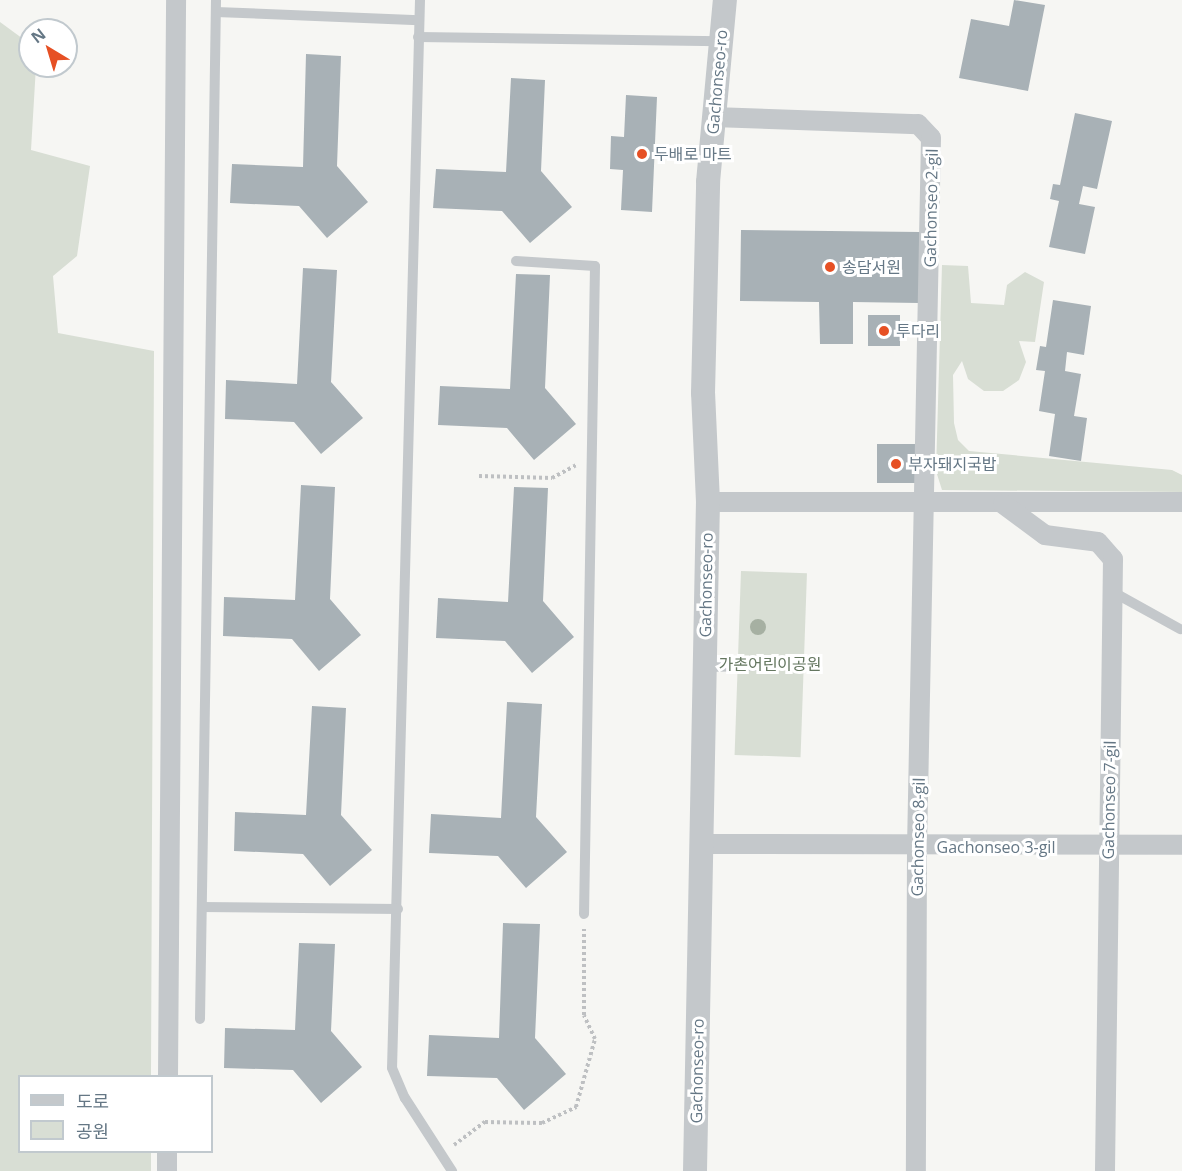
<!DOCTYPE html>
<html>
<head>
<meta charset="utf-8">
<style>
  body { margin:0 }
  #map { position:relative; width:1182px; height:1171px; overflow:hidden; background:#f6f6f3; font-family:"Open Sans","Noto Sans KR",sans-serif }
  div>[style] { position:absolute }
  [style*='--x'] { left:calc(var(--x)*1px); top:calc(var(--y)*1px); width:calc(var(--w)*1px); rotate:calc(var(--a)*1deg) }
  .green>* { inset:0; background:#d8ded4; transform-origin:0 0 }
  .building>* { inset:0; background:#a8b1b6; transform-origin:0 0 }
  .path>* { height:4px; margin-top:-2px; transform-origin:0; background:repeating-linear-gradient(90deg,#bec0c2 0 3px,transparent 0 6px) }
  .service>* { height:10px; margin:-5px; padding:0 5px; transform-origin:5px; border-radius:5px; background:#c4c8cb }
  .minor>* { height:20px; margin:-10px; padding:0 10px; transform-origin:10px; border-radius:10px; background:#c4c8cb }
  .tertiary>* { height:24px; margin:-12px; padding:0 12px; transform-origin:12px; border-radius:12px; background:#c4c8cb }
  .trees>* { width:16px; height:16px; margin:-8px; border-radius:50%; background:#a6b0a2 }
  .dots>* { width:16px; height:16px; translate:-50% -50%; box-sizing:border-box; border:3px solid #fff; border-radius:50% }
  span { translate:-50% -50%; white-space:nowrap; text-align:center; line-height:1.15; -webkit-text-stroke:6px #fff; paint-order:stroke }
  .street-label { font-size:16px; color:#657785 }
  .poi-label { font-size:16px; color:#657785 }
  .left { translate:0 -50%; text-align:left }
  .park-label { font-size:16px; color:#657760 }
  .legend { position:absolute; left:18px; top:1075px; width:195px; height:78px; box-sizing:border-box; background:#fff; border:2px solid #c1c9ce; margin:0; padding:8px 10px; list-style:none; font-size:18px; color:#657785 }
  .legend li { display:flex; align-items:center; gap:12px; height:30px }
  .legend b { width:30px; border:2px solid #c1c9ce }
  .north { position:absolute; left:18px; top:18px; width:60px; height:60px; box-sizing:border-box; background:#fff; border:2px solid #c1c9ce; border-radius:50%; rotate:322deg; font-size:16px; font-weight:700; line-height:24px; text-align:center; color:#657785 }
  .north::after { content:''; display:block; margin:auto; width:21px; height:27px; background:#e65024; clip-path:polygon(50% 0,100% 100%,50% 72%,0 100%) }
</style>
</head>
<body>
<div id="map">
  <div class="green">
    <div style="clip-path:polygon(0 22px,30px 44px,30px 66px,36px 66px,31px 150px,90px 166px,77px 256px,53px 276px,58px 333px,154px 351px,151px 1076px,20px 1076px,20px 1152px,151px 1152px,151px 1171px,0 1171px)"></div>
    <div style="clip-path:polygon(942px 265px,968px 266px,971px 303px,1004px 305px,1007px 285px,1025px 272px,1044px 282px,1035px 342px,1019px 341px,1026px 362px,1019px 380px,1003px 391px,984px 391px,968px 379px,962px 361px,953px 375px,954px 423px,958px 440px,969px 451px,1172px 470px,1182px 475px,1182px 492px,942px 490px,936px 471px)"></div>
    <div style="left:741px;top:571px;width:66px;height:184px;rotate:2deg"></div>
  </div>
  <div class="building">
    <div style="clip-path:polygon(1014px 0,1045px 5px,1028px 91px,959px 78px,971px 19px,1009px 26px)"></div>
    <div style="clip-path:polygon(306px 54px,341px 56px,337px 166px,368px 202px,327px 238px,299px 206px,230px 203px,232px 164px,303px 167px)"></div>
    <div style="clip-path:polygon(511px 78px,545px 80px,541px 171px,572px 207px,530px 243px,502px 211px,433px 208px,436px 169px,506px 172px)"></div>
    <div style="clip-path:polygon(626px 95px,657px 97px,652px 212px,621px 210px,623px 170px,610px 169px,611px 136px,624px 137px)"></div>
    <div style="clip-path:polygon(1075px 113px,1112px 121px,1097px 189px,1083px 186px,1079px 204px,1095px 207px,1085px 254px,1049px 247px,1059px 201px,1050px 199px,1053px 184px,1060px 185px)"></div>
    <div style="clip-path:polygon(741px 230px,920px 232px,919px 303px,853px 302px,853px 344px,820px 344px,819px 302px,740px 301px)"></div>
    <div style="clip-path:polygon(303px 268px,337px 270px,331px 382px,363px 418px,321px 454px,294px 422px,225px 419px,226px 380px,297px 384px)"></div>
    <div style="clip-path:polygon(516px 274px,550px 275px,545px 388px,576px 424px,534px 460px,507px 428px,438px 425px,440px 386px,510px 389px)"></div>
    <div style="clip-path:polygon(1053px 300px,1091px 306px,1084px 355px,1067px 352px,1065px 371px,1081px 374px,1074px 416px,1087px 418px,1081px 461px,1049px 456px,1055px 414px,1039px 411px,1045px 371px,1036px 370px,1040px 346px,1046px 347px)"></div>
    <div style="left:868px;top:315px;width:32px;height:31px"></div>
    <div style="left:877px;top:444px;width:39px;height:39px"></div>
    <div style="clip-path:polygon(301px 485px,335px 487px,330px 599px,361px 635px,319px 671px,292px 639px,223px 636px,224px 597px,295px 600px)"></div>
    <div style="clip-path:polygon(514px 487px,548px 488px,543px 601px,574px 637px,532px 673px,505px 641px,436px 638px,438px 598px,508px 602px)"></div>
    <div style="clip-path:polygon(507px 702px,542px 704px,536px 817px,567px 852px,526px 888px,498px 856px,429px 853px,431px 814px,501px 818px)"></div>
    <div style="clip-path:polygon(312px 706px,346px 708px,341px 815px,372px 850px,330px 886px,303px 854px,234px 851px,235px 812px,306px 815px)"></div>
    <div style="clip-path:polygon(503px 923px,540px 924px,535px 1038px,566px 1074px,524px 1110px,497px 1078px,427px 1076px,429px 1035px,499px 1038px)"></div>
    <div style="clip-path:polygon(299px 943px,335px 944px,331px 1031px,362px 1067px,321px 1103px,293px 1070px,224px 1068px,225px 1028px,295px 1030px)"></div>
  </div>
  <div class="path">
    <div style="--x:479;--y:476;--w:73;--a:1.6"></div>
    <div style="--x:552;--y:478;--w:27;--a:-28"></div>
    <div style="--x:454;--y:1145;--w:39;--a:-37"></div>
    <div style="--x:485;--y:1122;--w:57;--a:1"></div>
    <div style="--x:542;--y:1123;--w:38;--a:-25"></div>
    <div style="--x:576;--y:1107;--w:71;--a:-74.4"></div>
    <div style="--x:595;--y:1039;--w:26;--a:-115"></div>
    <div style="--x:584;--y:1015;--w:86;--a:-90"></div>
  </div>
  <div class="service">
    <div style="--x:420;--y:0;--w:1068;--a:91.5"></div>
    <div style="--x:392;--y:1068;--w:33;--a:67"></div>
    <div style="--x:405;--y:1098;--w:87;--a:57.2"></div>
    <div style="--x:216;--y:12;--w:203;--a:2.3"></div>
    <div style="--x:418;--y:37;--w:303;--a:0.8"></div>
    <div style="--x:516;--y:261;--w:79;--a:3.6"></div>
    <div style="--x:595;--y:266;--w:648;--a:90.97"></div>
    <div style="--x:1113;--y:592;--w:77;--a:28.9"></div>
    <div style="--x:705;--y:667;--w:49;--a:-1.2"></div>
    <div style="--x:202;--y:907;--w:196;--a:0.6"></div>
    <div style="--x:200;--y:1019;--w:1019;--a:-89.1"></div>
  </div>
  <div class="minor">
    <div style="--x:713;--y:117;--w:205;--a:2"></div>
    <div style="--x:918;--y:124;--w:19;--a:47"></div>
    <div style="--x:931;--y:138;--w:709;--a:91.13"></div>
    <div style="--x:917;--y:847;--w:324;--a:90.2"></div>
    <div style="--x:708;--y:502;--w:474;--a:0"></div>
    <div style="--x:1003;--y:504;--w:52;--a:36.4"></div>
    <div style="--x:1045;--y:535;--w:53;--a:7.5"></div>
    <div style="--x:1098;--y:542;--w:23;--a:49"></div>
    <div style="--x:1113;--y:559;--w:612;--a:90.75"></div>
    <div style="--x:701;--y:844;--w:481;--a:0.1"></div>
    <div style="--x:168;--y:1076;--w:1076;--a:-89.57"></div>
    <div style="--x:167;--y:1171;--w:19;--a:-90"></div>
  </div>
  <div class="tertiary">
    <div style="--x:695;--y:1171;--w:669;--a:-88.89"></div>
    <div style="--x:708;--y:502;--w:109;--a:-92.6"></div>
    <div style="--x:703;--y:393;--w:211;--a:-88.6"></div>
    <div style="--x:708;--y:182;--w:183;--a:-84.7"></div>
  </div>
  <div class="trees">
    <div style="left:758px;top:627px"></div>
  </div>
  <div class="dots">
    <div style="left:642px;top:154px;background:#e65024"></div>
    <div style="left:830px;top:267px;background:#e65024"></div>
    <div style="left:884px;top:331px;background:#e65024"></div>
    <div style="left:896px;top:464px;background:#e65024"></div>
  </div>
  <div class="street-label">
    <span style="left:717px;top:82px;rotate:-85deg">Gachonseo-ro</span>
    <span style="left:931px;top:208px;rotate:-89deg">Gachonseo 2-gil</span>
    <span style="left:706px;top:585px;rotate:-89deg">Gachonseo-ro</span>
    <span style="left:1109px;top:800px;rotate:-89deg">Gachonseo 7-gil</span>
    <span style="left:918px;top:837px;rotate:-89deg">Gachonseo 8-gil</span>
    <span style="left:996px;top:847px">Gachonseo 3-gil</span>
    <span style="left:697px;top:1071px;rotate:-89deg">Gachonseo-ro</span>
  </div>
  <div class="poi-label">
    <span class="left" style="left:654px;top:154px">두배로 마트</span>
    <span class="left" style="left:842px;top:267px">송담서원</span>
    <span class="left" style="left:896px;top:331px">투다리</span>
    <span class="left" style="left:908px;top:464px">부자돼지국밥</span>
  </div>
  <div class="park-label">
    <span style="left:770px;top:664px">가촌어린이공원</span>
  </div>
  <ul class="legend">
  <li><b style="height:8px;background:#c4c8cb"></b>도로</li>
  <li><b style="height:16px;background:#d8ded4"></b>공원</li>
  </ul>
  <div class="north">N</div>
</div>
</body>
</html>
